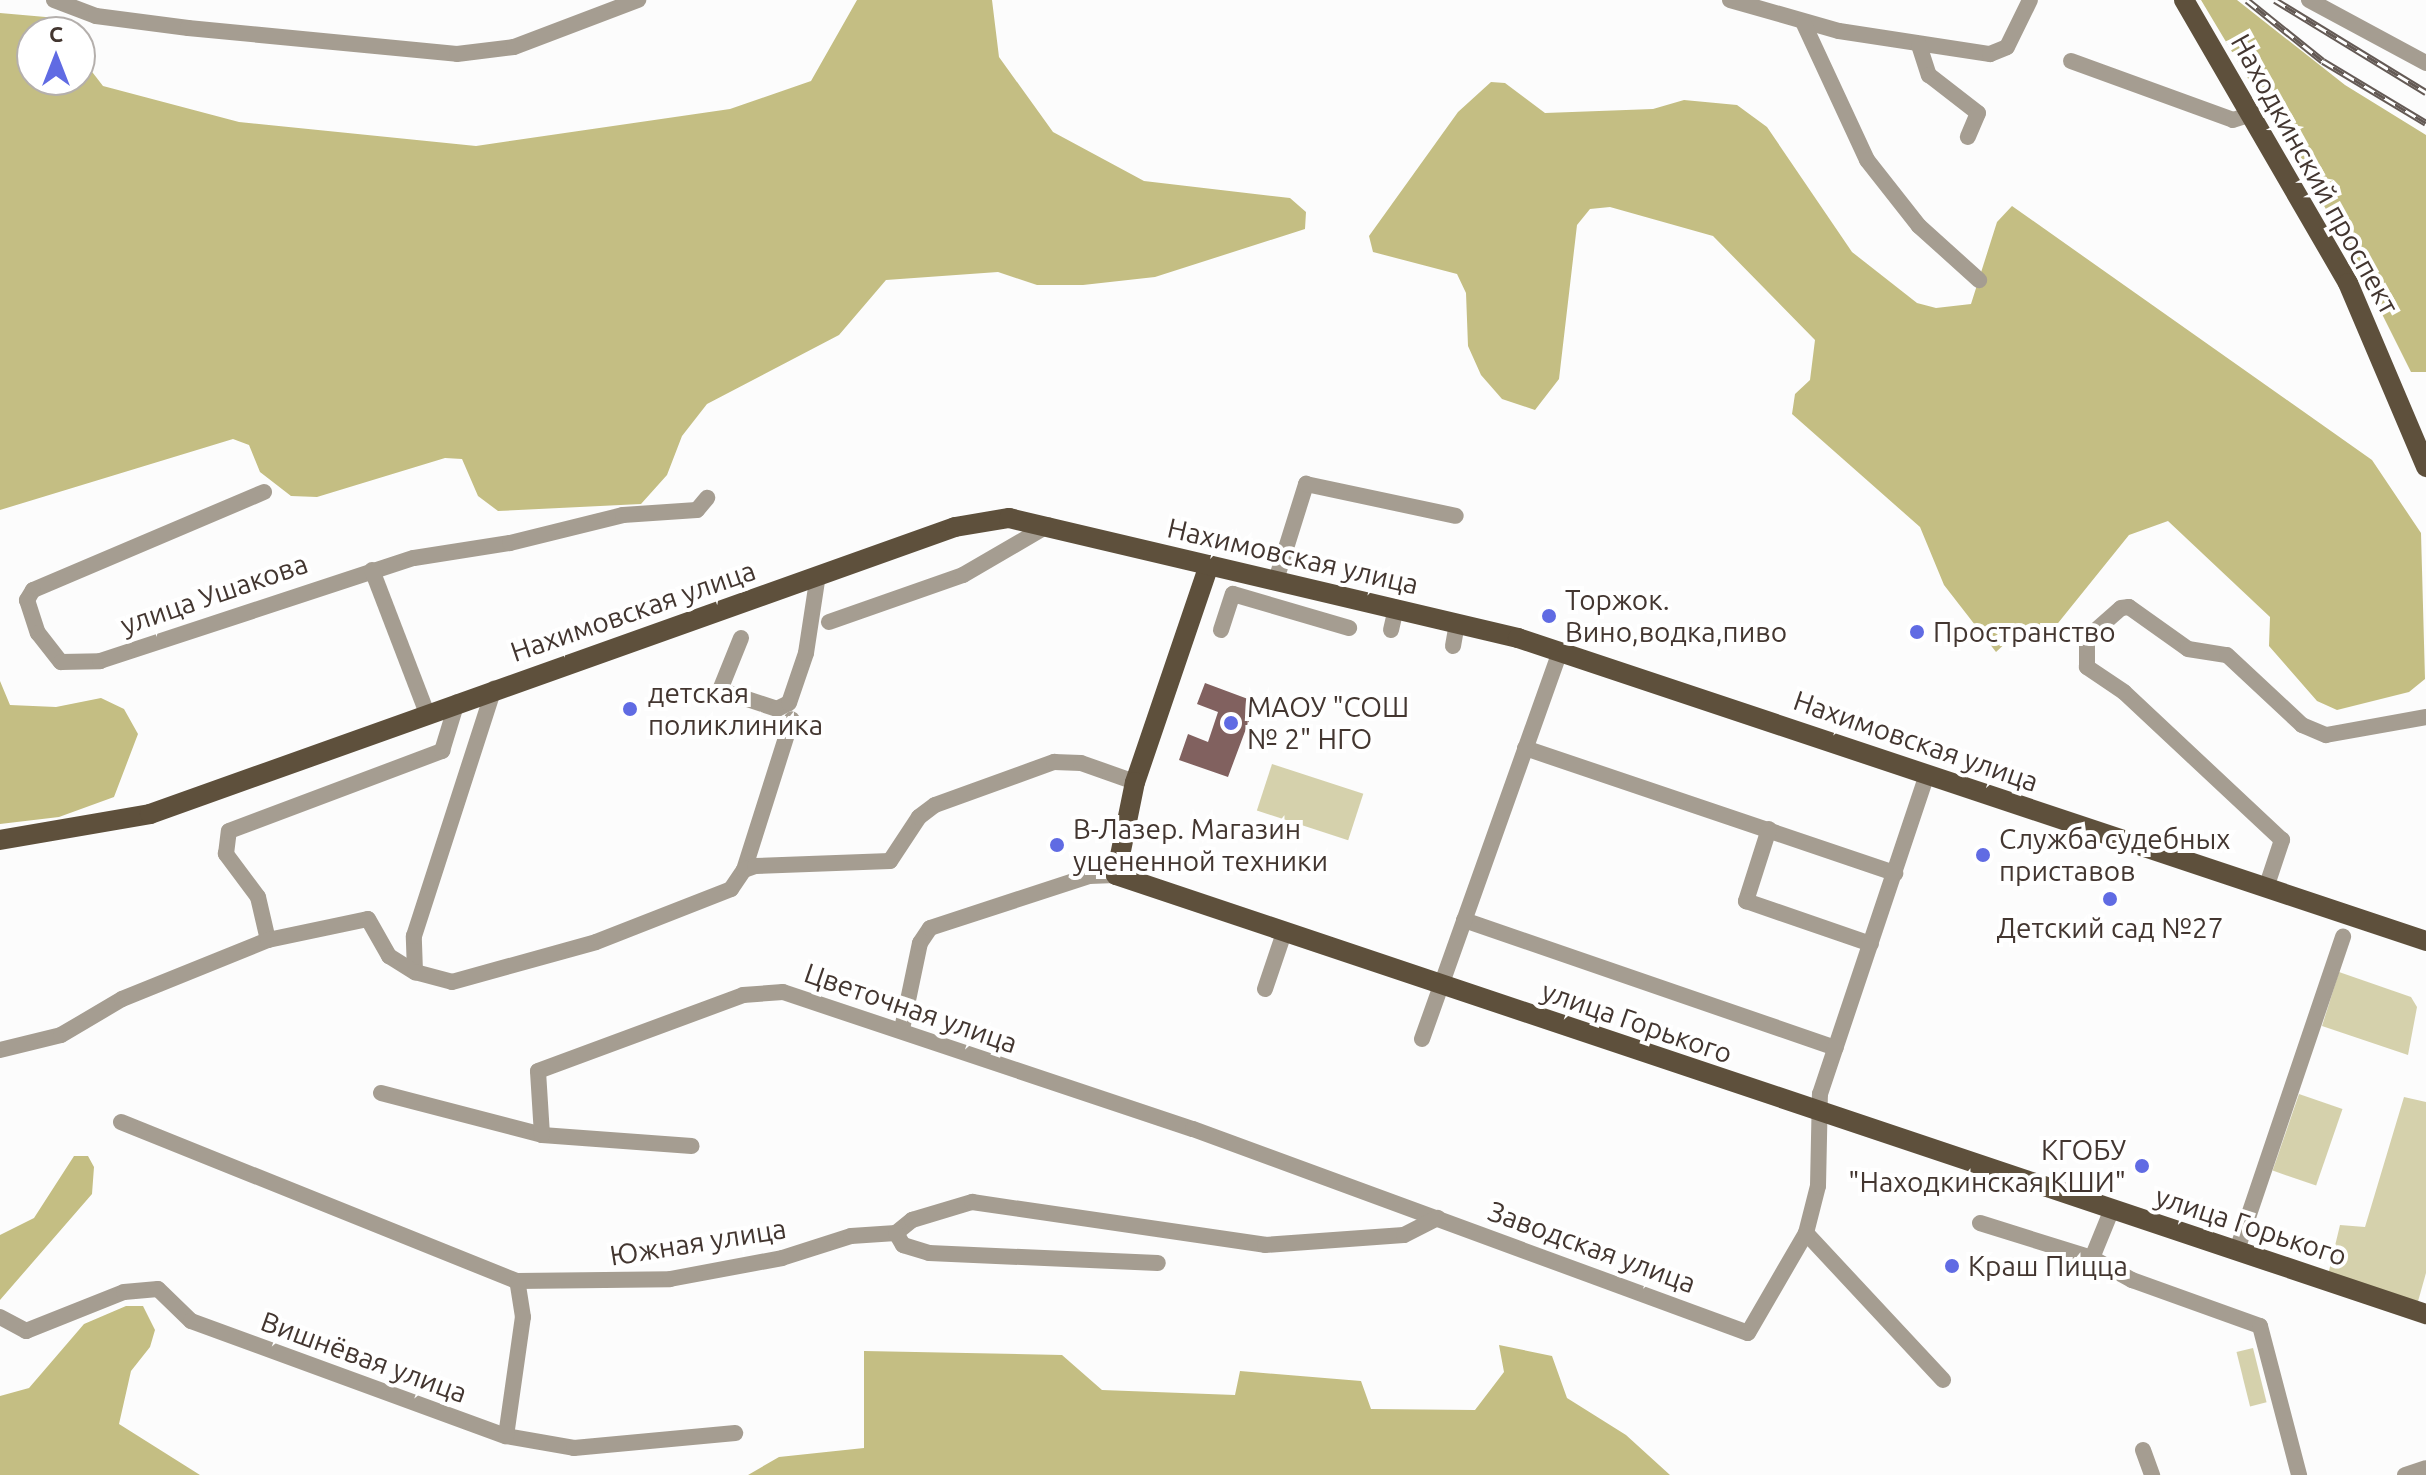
<!DOCTYPE html>
<html>
<head>
<meta charset="utf-8">
<style>
  body { margin:0 }
  #map { position:relative; width:2426px; height:1475px; overflow:hidden; background:#fcfcfc; font-family:Ubuntu,sans-serif }
  div>[style] { position:absolute }
  [style*='--x'] { left:calc(var(--x)*1px); top:calc(var(--y)*1px); width:calc(var(--w)*1px); rotate:calc(var(--a)*1deg) }
  .green>* { inset:0; background:#d5d1ac; transform-origin:0 0 }
  .forest>* { inset:0; background:#c4be83 }
  .building>* { inset:0; background:#81615f }
  .minor>* { height:16px; margin:-8px; padding:0 8px; transform-origin:8px; border-radius:8px; background:#a59d91 }
  .major>* { height:20px; margin:-10px; padding:0 10px; transform-origin:10px; border-radius:10px; background:#5e503c }
  .rail>* { height:7px; margin-top:-3.5px; transform-origin:0; background:repeating-linear-gradient(90deg,#fff 0 12px,#645a55 0 24px); box-sizing:border-box; border-block:2px solid #645a55 }
  .dots>* { width:22px; height:22px; translate:-50% -50%; box-sizing:border-box; border:4px solid #fff; border-radius:50% }
  span { translate:-50% -50%; white-space:nowrap; text-align:center; line-height:1.15; -webkit-text-stroke:8px #fff; paint-order:stroke }
  .street-label { font-size:28px; color:#433630 }
  .poi-label { font-size:28px; color:#433630 }
  .left { translate:0 -50%; text-align:left }
  .right { translate:-100% -50%; text-align:right }
  .north { position:absolute; left:16px; top:16px; width:80px; height:80px; box-sizing:border-box; background:#fff; border:2px solid #b4afac; border-radius:50%; rotate:0deg; font-size:22px; font-weight:700; line-height:32px; text-align:center; color:#433630 }
  .north::after { content:''; display:block; margin:auto; width:28px; height:36px; background:#606be3; clip-path:polygon(50% 0,100% 100%,50% 72%,0 100%) }
</style>
</head>
<body>
<div id="map">
  <div class="green">
    <div style="left:1272px;top:764px;width:96px;height:49px;rotate:18deg"></div>
    <div style="clip-path:polygon(2339px 972px,2411px 997px,2417px 1007px,2408px 1055px,2322px 1026px)"></div>
    <div style="left:2299px;top:1094px;width:46px;height:81px;rotate:19deg"></div>
    <div style="clip-path:polygon(2404px 1097px,2426px 1102px,2426px 1273px,2417px 1305px,2328px 1275px,2340px 1225px,2365px 1227px)"></div>
    <div style="left:2253px;top:1348px;width:56px;height:17px;rotate:76deg"></div>
  </div>
  <div class="forest">
    <div style="clip-path:polygon(857px 0,992px 0,999px 57px,1053px 132px,1144px 181px,1290px 198px,1306px 212px,1305px 229px,1155px 277px,1083px 285px,1037px 285px,998px 272px,886px 280px,839px 335px,707px 404px,682px 436px,667px 475px,641px 504px,498px 511px,478px 496px,462px 459px,445px 458px,317px 497px,291px 496px,260px 472px,249px 445px,233px 439px,0 510px,0 13px,57px 18px,76px 27px,78px 32px,32px 32px,32px 80px,80px 80px,80px 41px,86px 64px,103px 86px,239px 122px,476px 146px,730px 109px,811px 81px)"></div>
    <div style="clip-path:polygon(2201px 0,2237px 0,2345px 85px,2426px 135px,2426px 372px,2411px 372px,2348px 246px)"></div>
    <div style="clip-path:polygon(1491px 82px,1505px 83px,1545px 113px,1653px 109px,1684px 100px,1737px 105px,1767px 127px,1852px 252px,1917px 303px,1936px 308px,1971px 304px,1997px 222px,2012px 206px,2372px 460px,2421px 533px,2425px 679px,2409px 692px,2337px 710px,2317px 701px,2269px 646px,2270px 617px,2168px 521px,2129px 535px,2046px 638px,2011px 638px,1996px 652px,1944px 585px,1920px 527px,1792px 414px,1795px 394px,1810px 380px,1815px 340px,1713px 236px,1610px 207px,1590px 209px,1577px 225px,1559px 379px,1535px 410px,1502px 399px,1481px 375px,1468px 346px,1466px 293px,1457px 274px,1373px 252px,1369px 236px,1458px 112px)"></div>
    <div style="clip-path:polygon(0 681px,10px 705px,56px 707px,101px 698px,124px 709px,138px 734px,114px 797px,59px 817px,0 824px)"></div>
    <div style="clip-path:polygon(74px 1156px,88px 1156px,94px 1167px,92px 1194px,0 1300px,0 1235px,34px 1218px)"></div>
    <div style="clip-path:polygon(126px 1306px,143px 1306px,155px 1330px,150px 1347px,131px 1371px,119px 1424px,200px 1475px,0 1475px,0 1396px,29px 1388px,84px 1324px)"></div>
    <div style="clip-path:polygon(1499px 1345px,1552px 1356px,1567px 1398px,1626px 1435px,1670px 1475px,748px 1475px,779px 1457px,864px 1448px,864px 1351px,1062px 1355px,1102px 1390px,1235px 1395px,1240px 1371px,1361px 1381px,1371px 1409px,1475px 1410px,1504px 1372px)"></div>
  </div>
  <div class="building">
    <div style="clip-path:polygon(1205px 683px,1256px 702px,1228px 777px,1179px 760px,1188px 734px,1208px 742px,1218px 712px,1197px 704px)"></div>
  </div>
  <div class="minor">
    <div style="--x:54;--y:0;--w:45;--a:20.9"></div>
    <div style="--x:96;--y:16;--w:93;--a:7.4"></div>
    <div style="--x:188;--y:28;--w:270;--a:5.5"></div>
    <div style="--x:457;--y:54;--w:57;--a:-7"></div>
    <div style="--x:514;--y:47;--w:133;--a:-20.8"></div>
    <div style="--x:1730;--y:0;--w:113;--a:15.9"></div>
    <div style="--x:1839;--y:31;--w:153;--a:8.7"></div>
    <div style="--x:1990;--y:54;--w:18;--a:-22"></div>
    <div style="--x:2007;--y:47;--w:52;--a:-63.9"></div>
    <div style="--x:2309;--y:0;--w:133;--a:28.3"></div>
    <div style="--x:1803;--y:22;--w:152;--a:65.1"></div>
    <div style="--x:1867;--y:160;--w:84;--a:51.8"></div>
    <div style="--x:1919;--y:226;--w:81;--a:42"></div>
    <div style="--x:1919;--y:45;--w:32;--a:72"></div>
    <div style="--x:1929;--y:75;--w:62;--a:37.8"></div>
    <div style="--x:1978;--y:113;--w:26;--a:113"></div>
    <div style="--x:2071;--y:61;--w:172;--a:20"></div>
    <div style="--x:2233;--y:120;--w:19;--a:-18"></div>
    <div style="--x:264;--y:492;--w:251;--a:157"></div>
    <div style="--x:33;--y:590;--w:12;--a:121"></div>
    <div style="--x:27;--y:600;--w:35;--a:72"></div>
    <div style="--x:38;--y:633;--w:37;--a:52"></div>
    <div style="--x:61;--y:662;--w:39;--a:-1"></div>
    <div style="--x:100;--y:661;--w:330;--a:-18.2"></div>
    <div style="--x:414;--y:558;--w:97;--a:-8.9"></div>
    <div style="--x:510;--y:543;--w:116;--a:-13.9"></div>
    <div style="--x:623;--y:515;--w:74;--a:-3.9"></div>
    <div style="--x:697;--y:510;--w:16;--a:-50"></div>
    <div style="--x:372;--y:570;--w:153;--a:69"></div>
    <div style="--x:1276;--y:580;--w:101;--a:-72.6"></div>
    <div style="--x:1306;--y:484;--w:153;--a:12"></div>
    <div style="--x:829;--y:622;--w:142;--a:-19.3"></div>
    <div style="--x:963;--y:575;--w:99;--a:-30.2"></div>
    <div style="--x:1221;--y:630;--w:38;--a:-72"></div>
    <div style="--x:1233;--y:594;--w:121;--a:16.3"></div>
    <div style="--x:1391;--y:630;--w:22;--a:-77"></div>
    <div style="--x:741;--y:638;--w:56;--a:112"></div>
    <div style="--x:720;--y:690;--w:60;--a:18.4"></div>
    <div style="--x:777;--y:709;--w:13;--a:-27"></div>
    <div style="--x:789;--y:703;--w:53;--a:-71.2"></div>
    <div style="--x:806;--y:653;--w:79;--a:-81.3"></div>
    <div style="--x:1453;--y:646;--w:22;--a:-80"></div>
    <div style="--x:1525;--y:748;--w:391;--a:18.7"></div>
    <div style="--x:1769;--y:829;--w:76;--a:107.7"></div>
    <div style="--x:1746;--y:901;--w:132;--a:19"></div>
    <div style="--x:744;--y:870;--w:158;--a:-72.4"></div>
    <div style="--x:2266;--y:888;--w:51;--a:-71.6"></div>
    <div style="--x:2282;--y:840;--w:216;--a:-136.9"></div>
    <div style="--x:2124;--y:692;--w:45;--a:-146"></div>
    <div style="--x:2087;--y:667;--w:29;--a:-90"></div>
    <div style="--x:2087;--y:638;--w:45;--a:-41.4"></div>
    <div style="--x:2121;--y:608;--w:8;--a:-7"></div>
    <div style="--x:2129;--y:607;--w:72;--a:35.4"></div>
    <div style="--x:2188;--y:649;--w:39;--a:9"></div>
    <div style="--x:2227;--y:655;--w:103;--a:43"></div>
    <div style="--x:2302;--y:725;--w:26;--a:23"></div>
    <div style="--x:2326;--y:735;--w:102;--a:-10.2"></div>
    <div style="--x:1464;--y:920;--w:393;--a:19"></div>
    <div style="--x:268;--y:940;--w:44;--a:-103.1"></div>
    <div style="--x:258;--y:897;--w:54;--a:-126.7"></div>
    <div style="--x:226;--y:854;--w:23;--a:-83"></div>
    <div style="--x:229;--y:831;--w:228;--a:-20.6"></div>
    <div style="--x:442;--y:751;--w:51;--a:-73"></div>
    <div style="--x:415;--y:972;--w:36;--a:-92"></div>
    <div style="--x:414;--y:936;--w:260;--a:-72.1"></div>
    <div style="--x:1265;--y:989;--w:59;--a:-71.3"></div>
    <div style="--x:902;--y:1029;--w:88;--a:-78.2"></div>
    <div style="--x:920;--y:943;--w:18;--a:-56"></div>
    <div style="--x:930;--y:928;--w:167;--a:-18.1"></div>
    <div style="--x:1089;--y:876;--w:27;--a:-2"></div>
    <div style="--x:1422;--y:1039;--w:412;--a:-70.4"></div>
    <div style="--x:0;--y:1050;--w:63;--a:-13.8"></div>
    <div style="--x:61;--y:1035;--w:71;--a:-30.5"></div>
    <div style="--x:122;--y:999;--w:157;--a:-22"></div>
    <div style="--x:268;--y:940;--w:102;--a:-11.9"></div>
    <div style="--x:368;--y:919;--w:43;--a:60.4"></div>
    <div style="--x:389;--y:956;--w:31;--a:32"></div>
    <div style="--x:415;--y:972;--w:38;--a:15"></div>
    <div style="--x:452;--y:982;--w:149;--a:-15.5"></div>
    <div style="--x:596;--y:942;--w:145;--a:-21.4"></div>
    <div style="--x:731;--y:889;--w:23;--a:-56"></div>
    <div style="--x:744;--y:870;--w:12;--a:-20"></div>
    <div style="--x:755;--y:866;--w:135;--a:-2.1"></div>
    <div style="--x:890;--y:861;--w:53;--a:-56.6"></div>
    <div style="--x:919;--y:817;--w:20;--a:-37"></div>
    <div style="--x:935;--y:805;--w:127;--a:-19.9"></div>
    <div style="--x:1054;--y:762;--w:27;--a:2"></div>
    <div style="--x:1081;--y:763;--w:57;--a:19.4"></div>
    <div style="--x:381;--y:1093;--w:166;--a:14.6"></div>
    <div style="--x:542;--y:1135;--w:150;--a:4.2"></div>
    <div style="--x:121;--y:1122;--w:427;--a:21.9"></div>
    <div style="--x:517;--y:1281;--w:153;--a:-0.7"></div>
    <div style="--x:670;--y:1279;--w:114;--a:-10.6"></div>
    <div style="--x:782;--y:1258;--w:72;--a:-17.7"></div>
    <div style="--x:851;--y:1236;--w:45;--a:-3.8"></div>
    <div style="--x:542;--y:1135;--w:64;--a:-93.6"></div>
    <div style="--x:538;--y:1071;--w:219;--a:-20.3"></div>
    <div style="--x:743;--y:995;--w:40;--a:-4.3"></div>
    <div style="--x:783;--y:992;--w:432;--a:18.5"></div>
    <div style="--x:1193;--y:1129;--w:591;--a:20.18"></div>
    <div style="--x:1748;--y:1333;--w:116;--a:-59.9"></div>
    <div style="--x:1806;--y:1233;--w:49;--a:-75.7"></div>
    <div style="--x:1818;--y:1186;--w:92;--a:-88.8"></div>
    <div style="--x:1820;--y:1094;--w:337;--a:-71.5"></div>
    <div style="--x:1980;--y:1223;--w:117;--a:17.4"></div>
    <div style="--x:2092;--y:1258;--w:46;--a:28.8"></div>
    <div style="--x:2132;--y:1280;--w:136;--a:19.8"></div>
    <div style="--x:2260;--y:1326;--w:154;--a:75.3"></div>
    <div style="--x:896;--y:1233;--w:21;--a:-39"></div>
    <div style="--x:912;--y:1220;--w:63;--a:-16.7"></div>
    <div style="--x:972;--y:1202;--w:296;--a:8.3"></div>
    <div style="--x:1265;--y:1245;--w:139;--a:-4.1"></div>
    <div style="--x:1404;--y:1235;--w:38;--a:-27"></div>
    <div style="--x:896;--y:1233;--w:14;--a:60"></div>
    <div style="--x:903;--y:1245;--w:27;--a:17"></div>
    <div style="--x:929;--y:1253;--w:229;--a:2.5"></div>
    <div style="--x:1806;--y:1233;--w:201;--a:47"></div>
    <div style="--x:2237;--y:1250;--w:331;--a:-71.3"></div>
    <div style="--x:2092;--y:1258;--w:53;--a:-67.8"></div>
    <div style="--x:0;--y:1317;--w:30;--a:28"></div>
    <div style="--x:26;--y:1331;--w:105;--a:-21.7"></div>
    <div style="--x:124;--y:1292;--w:34;--a:-5"></div>
    <div style="--x:158;--y:1289;--w:46;--a:44.1"></div>
    <div style="--x:191;--y:1321;--w:335;--a:20.1"></div>
    <div style="--x:506;--y:1436;--w:69;--a:10"></div>
    <div style="--x:574;--y:1448;--w:162;--a:-5.3"></div>
    <div style="--x:506;--y:1436;--w:120;--a:-81.9"></div>
    <div style="--x:523;--y:1317;--w:36;--a:-99"></div>
    <div style="--x:2143;--y:1450;--w:27;--a:70"></div>
    <div style="--x:2405;--y:1475;--w:22;--a:-18"></div>
  </div>
  <div class="major">
    <div style="--x:2184;--y:0;--w:327;--a:59.9"></div>
    <div style="--x:2348;--y:283;--w:200;--a:67"></div>
    <div style="--x:1209;--y:565;--w:229;--a:108.8"></div>
    <div style="--x:1135;--y:782;--w:95;--a:101.5"></div>
    <div style="--x:1116;--y:875;--w:1382;--a:18.53"></div>
    <div style="--x:0;--y:840;--w:152;--a:-9.8"></div>
    <div style="--x:150;--y:814;--w:855;--a:-19.62"></div>
    <div style="--x:955;--y:527;--w:55;--a:-9.5"></div>
    <div style="--x:1009;--y:518;--w:523;--a:13.27"></div>
    <div style="--x:1518;--y:638;--w:957;--a:18.45"></div>
  </div>
  <div class="rail">
    <div style="--x:2247;--y:0;--w:97;--a:38.8"></div>
    <div style="--x:2323;--y:61;--w:120;--a:31"></div>
    <div style="--x:2275;--y:0;--w:177;--a:31.4"></div>
  </div>
  <div class="dots">
    <div style="left:1549px;top:616px;background:#606be3"></div>
    <div style="left:1917px;top:632px;background:#606be3"></div>
    <div style="left:630px;top:709px;background:#606be3"></div>
    <div style="left:1231px;top:723px;background:#606be3"></div>
    <div style="left:1057px;top:845px;background:#606be3"></div>
    <div style="left:1983px;top:855px;background:#606be3"></div>
    <div style="left:2110px;top:899px;background:#606be3"></div>
    <div style="left:2142px;top:1166px;background:#606be3"></div>
    <div style="left:1952px;top:1266px;background:#606be3"></div>
  </div>
  <div class="street-label">
    <span style="left:2315px;top:174px;rotate:61deg">Находкинский проспект</span>
    <span style="left:1293px;top:556px;rotate:13deg">Нахимовская улица</span>
    <span style="left:214px;top:594px;rotate:-19deg">улица Ушакова</span>
    <span style="left:633px;top:611px;rotate:-19deg">Нахимовская улица</span>
    <span style="left:1916px;top:741px;rotate:19deg">Нахимовская улица</span>
    <span style="left:911px;top:1008px;rotate:19deg">Цветочная улица</span>
    <span style="left:1637px;top:1022px;rotate:19deg">улица Горького</span>
    <span style="left:2251px;top:1226px;rotate:18deg">улица Горького</span>
    <span style="left:698px;top:1242px;rotate:-9deg">Южная улица</span>
    <span style="left:1592px;top:1247px;rotate:20deg">Заводская улица</span>
    <span style="left:364px;top:1357px;rotate:20deg">Вишнёвая улица</span>
  </div>
  <div class="poi-label">
    <span class="left" style="left:1565px;top:616px">Торжок.<br>Вино,водка,пиво</span>
    <span class="left" style="left:1933px;top:632px">Пространство</span>
    <span class="left" style="left:648px;top:709px">детская<br>поликлиника</span>
    <span class="left" style="left:1247px;top:723px">МАОУ "СОШ<br>№ 2" НГО</span>
    <span class="left" style="left:1073px;top:845px">В-Лазер. Магазин<br>уцененной техники</span>
    <span class="left" style="left:1999px;top:855px">Служба судебных<br>приставов</span>
    <span style="left:2110px;top:928px">Детский сад №27</span>
    <span class="right" style="left:2126px;top:1166px">КГОБУ<br>"Находкинская КШИ"</span>
    <span class="left" style="left:1968px;top:1266px">Краш Пицца</span>
  </div>
  <div class="north">С</div>
</div>
</body>
</html>
